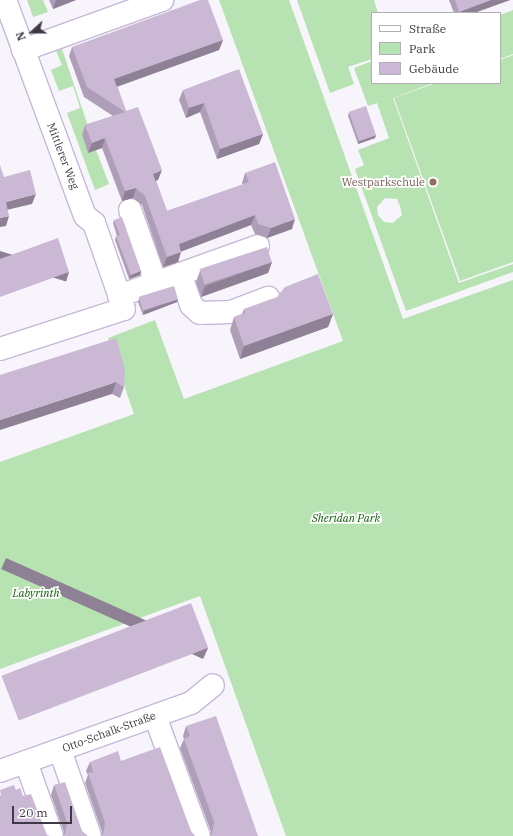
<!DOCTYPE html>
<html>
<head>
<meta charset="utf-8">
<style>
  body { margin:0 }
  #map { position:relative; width:513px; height:836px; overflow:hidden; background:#f7f4fb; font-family:"IBM Plex Serif",serif }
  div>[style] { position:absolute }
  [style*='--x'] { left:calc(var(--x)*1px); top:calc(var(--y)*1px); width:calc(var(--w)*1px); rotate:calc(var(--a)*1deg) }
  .green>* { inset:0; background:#b7e2b1 }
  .roads { filter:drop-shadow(1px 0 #c5b9d7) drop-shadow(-1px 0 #c5b9d7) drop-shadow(0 1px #c5b9d7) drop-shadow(0 -1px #c5b9d7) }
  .minor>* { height:22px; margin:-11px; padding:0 11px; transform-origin:11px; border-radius:11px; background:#fff }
  .wall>* { inset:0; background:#af9eb7 }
  .shaded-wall>* { inset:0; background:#8e8195; transform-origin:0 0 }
  .building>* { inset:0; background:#cbb8d5; transform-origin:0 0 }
  .dots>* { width:11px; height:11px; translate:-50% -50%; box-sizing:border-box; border:2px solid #fff; border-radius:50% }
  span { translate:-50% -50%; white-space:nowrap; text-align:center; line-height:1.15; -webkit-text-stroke:3.5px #fff; paint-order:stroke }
  .street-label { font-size:11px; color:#3e3945 }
  .education-label { font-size:11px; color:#785e54 }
  .right { translate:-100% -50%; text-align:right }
  .park-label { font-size:11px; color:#105908; font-style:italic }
  .legend { position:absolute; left:371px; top:12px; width:130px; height:72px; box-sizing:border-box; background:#fff; border:1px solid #b2b0b5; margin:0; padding:5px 7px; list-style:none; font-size:12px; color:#3e3945 }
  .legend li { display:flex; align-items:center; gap:8px; height:20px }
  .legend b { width:20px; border:1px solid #b2b0b5 }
  .north { position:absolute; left:12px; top:12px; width:40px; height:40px; -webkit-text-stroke:3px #fff; paint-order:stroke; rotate:249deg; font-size:11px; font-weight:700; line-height:16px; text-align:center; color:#3e3945 }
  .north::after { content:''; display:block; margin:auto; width:14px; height:18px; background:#3e3945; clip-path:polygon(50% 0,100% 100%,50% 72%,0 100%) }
  .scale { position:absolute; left:12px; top:806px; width:60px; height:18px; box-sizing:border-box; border:2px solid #3e3945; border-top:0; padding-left:5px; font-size:12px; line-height:14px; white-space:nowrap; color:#3e3945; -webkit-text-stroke:3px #fff; paint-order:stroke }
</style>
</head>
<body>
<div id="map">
  <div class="green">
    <div style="clip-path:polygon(27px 0,43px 0,48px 12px,33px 17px)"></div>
    <div style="clip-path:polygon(219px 0,289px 0,403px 319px,513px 280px,513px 836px,286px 836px,200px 596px,0 669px,0 462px,134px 414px,108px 338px,155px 320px,184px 399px,343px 341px)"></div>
    <div style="clip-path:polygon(297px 0,374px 0,378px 13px,372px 13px,372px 59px,348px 67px,354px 84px,330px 93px)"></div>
    <div style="clip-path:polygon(513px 10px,513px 54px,500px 59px,500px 15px)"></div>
    <div style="clip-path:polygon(62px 49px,90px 132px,82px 135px,88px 153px,96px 150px,109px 184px,95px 190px,67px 113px,80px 108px,73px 86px,59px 91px,51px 70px,62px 65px,56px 51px)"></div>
    <div style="clip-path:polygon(513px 55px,513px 262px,460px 281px,394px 98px,436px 83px,500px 83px,500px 60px)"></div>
    <div style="clip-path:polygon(evenodd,372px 61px,372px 83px,433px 83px,393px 98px,459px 283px,513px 264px,513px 272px,406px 311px,355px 169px,364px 165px,358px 150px,389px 138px,377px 103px,368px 106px,354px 68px,372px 61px,385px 198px,397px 199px,400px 206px,402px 215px,393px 223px,384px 222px,378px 215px,377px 207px,385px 198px)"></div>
  </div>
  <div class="roads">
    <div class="minor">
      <div style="--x:23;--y:50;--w:148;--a:-19.8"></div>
      <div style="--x:130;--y:210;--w:77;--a:70.4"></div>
      <div style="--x:180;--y:274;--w:83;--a:-19.7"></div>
      <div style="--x:119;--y:296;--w:65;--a:-19.8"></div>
      <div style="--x:180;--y:274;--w:33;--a:70"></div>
      <div style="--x:191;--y:305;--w:12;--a:42"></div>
      <div style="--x:200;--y:313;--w:31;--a:-2"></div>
      <div style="--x:231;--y:312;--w:40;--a:-21"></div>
      <div style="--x:0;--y:349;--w:130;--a:-17.9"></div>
      <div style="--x:124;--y:309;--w:91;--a:-109.2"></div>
      <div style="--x:94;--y:223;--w:11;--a:-142"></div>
      <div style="--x:85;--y:216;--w:230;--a:-110.3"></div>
      <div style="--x:155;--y:716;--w:128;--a:69.9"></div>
      <div style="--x:60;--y:750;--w:91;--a:70.8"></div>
      <div style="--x:26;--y:762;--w:78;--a:70.6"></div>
      <div style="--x:0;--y:771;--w:203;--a:-19.6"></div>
      <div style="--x:191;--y:703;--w:28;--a:-39"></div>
    </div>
  </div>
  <div class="wall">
    <div style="clip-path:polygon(49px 0,76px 0,53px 9px)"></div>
    <div style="clip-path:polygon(449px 0,510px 0,474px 13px,454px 13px)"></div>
    <div style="clip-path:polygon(223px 40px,219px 50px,117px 86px,126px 111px,158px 180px,156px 181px,167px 211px,243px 185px,242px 183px,245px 173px,292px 229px,267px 238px,255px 234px,251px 225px,181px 251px,178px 262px,163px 267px,142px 205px,133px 198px,122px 201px,102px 148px,88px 153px,82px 135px,85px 125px,113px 116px,84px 97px,69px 56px,72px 47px)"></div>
    <div style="clip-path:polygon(183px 90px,263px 134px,259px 144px,217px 159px,200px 112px,186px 118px,179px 100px)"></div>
    <div style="clip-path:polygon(349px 112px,376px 135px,375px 138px,358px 144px,348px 116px)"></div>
    <div style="clip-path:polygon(114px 220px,141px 271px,140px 275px,129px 279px,115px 240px,116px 236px,117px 236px,113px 223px)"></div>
    <div style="clip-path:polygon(272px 262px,268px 273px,201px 297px,196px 282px,200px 271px)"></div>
    <div style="clip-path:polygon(139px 299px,178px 299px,177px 302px,143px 315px,138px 302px)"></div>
    <div style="clip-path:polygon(244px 309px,333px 314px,328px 327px,240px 359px,230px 330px,234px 317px,242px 314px)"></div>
    <div style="clip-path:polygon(116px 338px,124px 387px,120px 398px,112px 394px)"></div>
    <div style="clip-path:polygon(186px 726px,258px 836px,210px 835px,211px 832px,180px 748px,184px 739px,183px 736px)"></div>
    <div style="clip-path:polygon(121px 761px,191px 831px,101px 835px,102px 832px,85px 783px,88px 775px,86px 771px,90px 762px)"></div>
    <div style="clip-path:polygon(54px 785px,82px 831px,63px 835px,64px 832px,51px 795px)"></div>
  </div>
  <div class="shaded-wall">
    <div style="clip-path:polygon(56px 0,76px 0,53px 9px)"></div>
    <div style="clip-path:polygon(491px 0,510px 0,474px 13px,458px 13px,459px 12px)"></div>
    <div style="clip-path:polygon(223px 40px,219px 50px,111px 89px,114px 79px)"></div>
    <div style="clip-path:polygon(204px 103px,200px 112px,186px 118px,189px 108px)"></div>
    <div style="clip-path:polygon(263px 134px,259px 144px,217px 159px,220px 149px)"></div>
    <div style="clip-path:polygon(376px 135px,375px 138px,358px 144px,359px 141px)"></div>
    <div style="clip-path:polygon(105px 138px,102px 148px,88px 153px,92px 143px)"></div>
    <div style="clip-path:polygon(162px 170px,158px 180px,149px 183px,153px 174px)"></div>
    <div style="clip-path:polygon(136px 188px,133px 198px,122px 201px,125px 191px)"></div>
    <div style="clip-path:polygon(36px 194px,32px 204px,2px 211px,6px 202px)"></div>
    <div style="clip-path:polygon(255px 215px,251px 225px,175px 254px,179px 244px)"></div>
    <div style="clip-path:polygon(9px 216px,6px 226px,0 227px,0 218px)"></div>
    <div style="clip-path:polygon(295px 219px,292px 229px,267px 238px,271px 228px)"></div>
    <div style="clip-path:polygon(181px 252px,178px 262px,163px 267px,167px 257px)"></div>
    <div style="clip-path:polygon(272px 262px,268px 273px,201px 297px,205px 286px)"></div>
    <div style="clip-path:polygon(141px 271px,140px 275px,129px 279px,131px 275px)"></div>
    <div style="left:69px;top:272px;width:10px;height:73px;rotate:107deg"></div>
    <div style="clip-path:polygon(178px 299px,177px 302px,143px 315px,144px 311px)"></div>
    <div style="clip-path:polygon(333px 314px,328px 327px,240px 359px,244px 346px)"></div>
    <div style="clip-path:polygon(116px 382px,112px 394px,0 430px,0 420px)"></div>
    <div style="left:208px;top:648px;width:12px;height:221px;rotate:114deg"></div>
  </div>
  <div class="building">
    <div style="clip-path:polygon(200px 0,208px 0,223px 40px,114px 79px,126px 111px,138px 107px,162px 170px,153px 174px,167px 211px,249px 182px,245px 173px,275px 162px,295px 219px,271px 228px,258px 224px,255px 215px,179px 244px,181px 252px,167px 257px,145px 196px,136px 188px,125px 191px,105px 138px,92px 143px,85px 125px,125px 112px,87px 87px,72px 47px)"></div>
    <div style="clip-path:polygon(455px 0,491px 0,459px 12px)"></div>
    <div style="clip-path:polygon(239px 69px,263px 134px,220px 149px,204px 103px,189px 108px,183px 90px)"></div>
    <div style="left:366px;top:106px;width:31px;height:18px;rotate:71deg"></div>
    <div style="clip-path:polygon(0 165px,4px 177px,30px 170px,36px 194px,6px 202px,9px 216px,0 218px)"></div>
    <div style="clip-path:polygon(122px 217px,141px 271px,131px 275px,116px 236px,120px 235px,114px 220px)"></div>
    <div style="clip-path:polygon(58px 238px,69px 272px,0 297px,0 259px)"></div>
    <div style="left:267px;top:247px;width:16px;height:71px;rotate:72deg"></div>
    <div style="clip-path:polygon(318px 274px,333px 314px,244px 346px,234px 317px,245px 313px,244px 309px,277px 297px,285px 287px)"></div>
    <div style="left:174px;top:286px;width:14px;height:37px;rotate:73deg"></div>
    <div style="clip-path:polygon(116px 338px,125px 369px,124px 387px,116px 382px,0 420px,0 375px)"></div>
    <div style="left:191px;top:603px;width:48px;height:203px;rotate:69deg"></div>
    <div style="clip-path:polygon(216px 716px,258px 836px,209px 836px,212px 834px,214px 822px,184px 739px,190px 736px,186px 726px)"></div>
    <div style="clip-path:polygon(160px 747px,191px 831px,195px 836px,100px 836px,103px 834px,105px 823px,88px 773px,93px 772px,90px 762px,118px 751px,121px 761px)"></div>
    <div style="clip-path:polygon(65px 782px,82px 831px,88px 836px,62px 836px,65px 834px,67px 822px,54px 785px)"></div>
    <div style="clip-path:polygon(14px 785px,16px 790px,20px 788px,23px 796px,31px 794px,47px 835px,50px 836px,0 836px,0 796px,1px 795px,0 790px)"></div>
  </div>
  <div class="dots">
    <div style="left:433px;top:182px;background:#8d6e63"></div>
  </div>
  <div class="street-label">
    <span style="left:63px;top:156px;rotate:69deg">Mittlerer Weg</span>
    <span style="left:109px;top:732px;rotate:-20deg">Otto-Schalk-Straße</span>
  </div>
  <div class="education-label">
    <span class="right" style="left:425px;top:182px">Westparkschule</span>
  </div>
  <div class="park-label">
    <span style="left:346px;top:518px">Sheridan Park</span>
    <span style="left:36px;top:593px">Labyrinth</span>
  </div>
  <ul class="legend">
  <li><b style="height:5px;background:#fff"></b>Straße</li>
  <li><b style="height:11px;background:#b7e2b1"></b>Park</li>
  <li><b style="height:11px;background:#cbb8d5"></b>Gebäude</li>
  </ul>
  <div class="north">N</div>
  <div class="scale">20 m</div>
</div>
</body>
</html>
